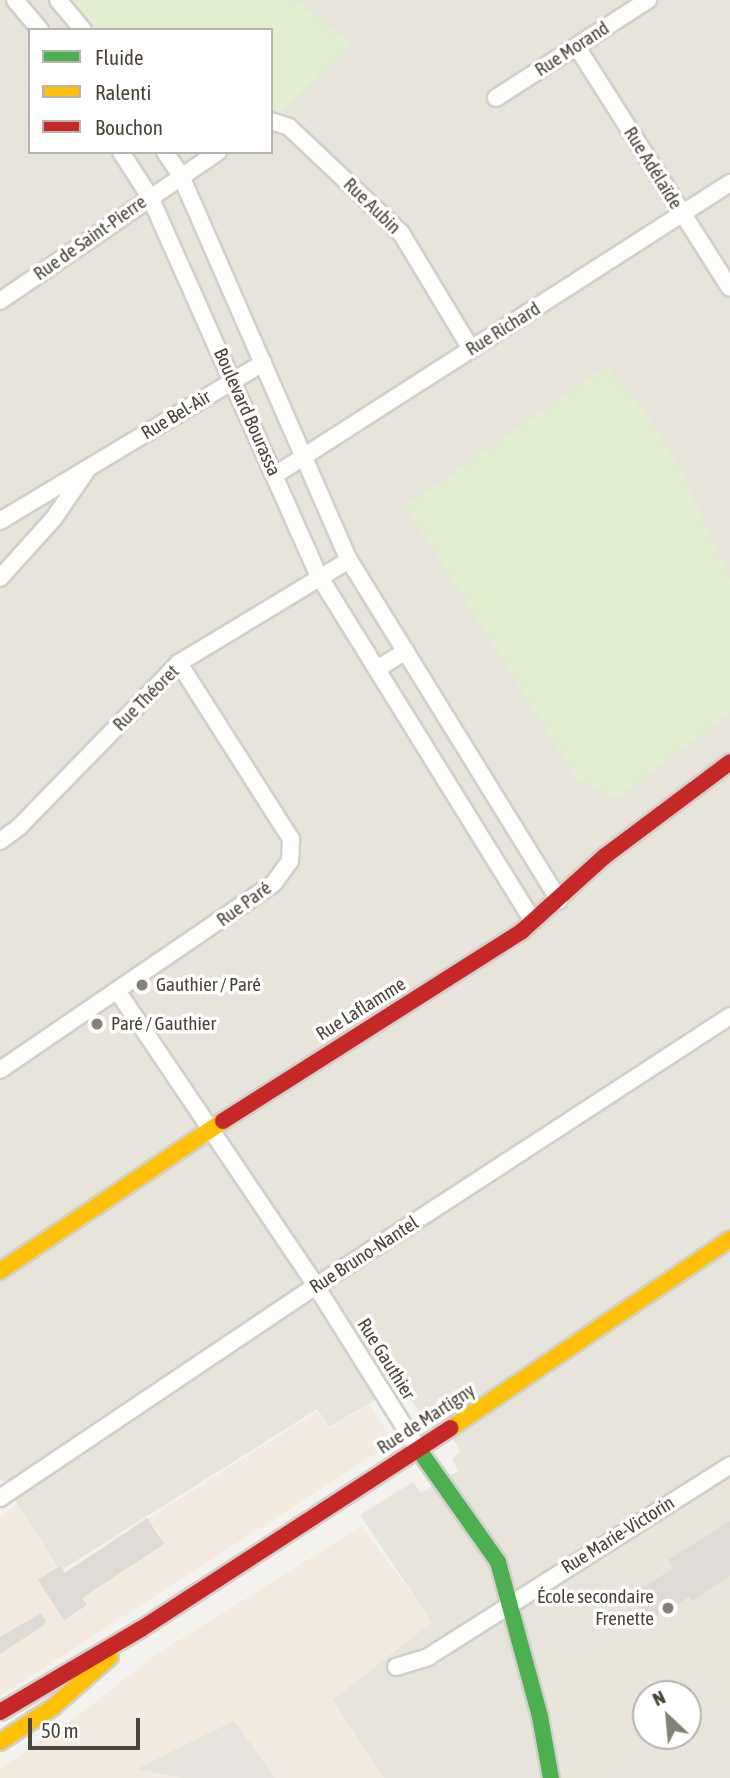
<!DOCTYPE html>
<html>
<head>
<meta charset="utf-8">
<style>
  body { margin:0 }
  #map { position:relative; width:730px; height:1778px; overflow:hidden; background:#f4f2ee; font-family:"Asap Condensed",sans-serif }
  div>[style] { position:absolute }
  [style*='--x'] { left:calc(var(--x)*1px); top:calc(var(--y)*1px); width:calc(var(--w)*1px); rotate:calc(var(--a)*1deg) }
  .residential>* { inset:0; background:#e7e4dc }
  .commercial>* { inset:0; background:#f3ebdf }
  .education>* { inset:0; background:#eae5da }
  .green>* { inset:0; background:#e1eecf }
  .parking>* { inset:0; background:#e6e3df }
  .building>* { inset:0; background:#dedbd6 }
  .roads { filter:drop-shadow(2px 0 #d2d0cb) drop-shadow(-2px 0 #d2d0cb) drop-shadow(0 2px #d2d0cb) drop-shadow(0 -2px #d2d0cb) }
  .street>* { height:16px; margin:-8px; padding:0 8px; transform-origin:8px; border-radius:8px; background:#fdfdfc }
  .fast>* { height:16px; margin:-8px; padding:0 8px; transform-origin:8px; border-radius:8px; background:#4caf50 }
  .slow>* { height:16px; margin:-8px; padding:0 8px; transform-origin:8px; border-radius:8px; background:#ffc107 }
  .jam>* { height:16px; margin:-8px; padding:0 8px; transform-origin:8px; border-radius:8px; background:#c62828 }
  .dots>* { width:19px; height:19px; translate:-50% -50%; box-sizing:border-box; border:4px solid #fff; border-radius:50% }
  span { translate:-50% -50%; white-space:nowrap; text-align:center; line-height:1.15; -webkit-text-stroke:7px #fff; paint-order:stroke }
  .street-label { font-size:19px; color:#4b4439 }
  .poi-label { font-size:19px; color:#4b4439 }
  .left { translate:0 -50%; text-align:left }
  .right { translate:-100% -50%; text-align:right }
  .legend { position:absolute; left:28px; top:28px; width:245px; height:126px; box-sizing:border-box; background:#fff; border:2px solid #b7b4b0; margin:0; padding:9px 12px; list-style:none; font-size:21px; color:#4b4439 }
  .legend li { display:flex; align-items:center; gap:14px; height:35px }
  .legend b { width:35px; border:2px solid #b7b4b0 }
  .north { position:absolute; left:632px; top:1680px; width:70px; height:70px; box-sizing:border-box; background:#fff; border:2px solid #b7b4b0; border-radius:50%; rotate:334deg; font-size:19px; font-weight:700; line-height:28px; text-align:center; color:#4b4439 }
  .north::after { content:''; display:block; margin:auto; width:24px; height:32px; background:#868178; clip-path:polygon(50% 0,100% 100%,50% 72%,0 100%) }
  .scale { position:absolute; left:28px; top:1718px; width:112px; height:32px; box-sizing:border-box; border:4px solid #4b4439; border-top:0; padding-left:9px; font-size:21px; line-height:24px; white-space:nowrap; color:#4b4439; -webkit-text-stroke:5px #fff; paint-order:stroke }
</style>
</head>
<body>
<div id="map">
  <div class="residential">
    <div style="clip-path:polygon(evenodd,0 0,730px 0,730px 1778px,384px 1778px,332px 1700px,431px 1621px,360px 1515px,413px 1482px,421px 1493px,458px 1471px,452px 1459px,461px 1451px,436px 1413px,424px 1419px,401px 1385px,329px 1427px,317px 1409px,60px 1571px,2px 1480px,0 1481px,0 0,30px 30px,271px 30px,271px 152px,30px 152px,30px 30px,0 0,646px 1694px,688px 1694px,688px 1736px,646px 1736px,646px 1694px)"></div>
  </div>
  <div class="commercial">
    <div style="clip-path:polygon(369px 1404px,387px 1433px,387px 1446px,0 1696px,0 1516px,17px 1505px,61px 1574px,317px 1412px,329px 1429px)"></div>
    <div style="clip-path:polygon(362px 1526px,432px 1622px,333px 1700px,384px 1778px,0 1778px,0 1769px,83px 1712px,154px 1656px)"></div>
  </div>
  <div class="education">
    <div style="clip-path:polygon(730px 1465px,730px 1699px,688px 1725px,688px 1694px,646px 1694px,646px 1736px,670px 1736px,602px 1778px,551px 1778px,527px 1669px,611px 1633px,602px 1584px,615px 1576px,599px 1547px)"></div>
  </div>
  <div class="green">
    <div style="clip-path:polygon(58px 0,295px 0,351px 45px,271px 121px,271px 30px,83px 30px)"></div>
    <div style="clip-path:polygon(606px 367px,648px 416px,680px 469px,730px 579px,730px 713px,615px 799px,578px 780px,406px 506px)"></div>
  </div>
  <div class="parking">
    <div style="clip-path:polygon(234px 1721px,275px 1778px,183px 1778px,137px 1769px)"></div>
  </div>
  <div class="building">
    <div style="clip-path:polygon(147px 1518px,164px 1544px,82px 1598px,87px 1605px,64px 1620px,38px 1580px,60px 1566px,65px 1573px)"></div>
    <div style="clip-path:polygon(730px 1521px,730px 1576px,692px 1601px,689px 1597px,647px 1622px,632px 1595px,673px 1568px,668px 1560px)"></div>
    <div style="clip-path:polygon(41px 1613px,46px 1621px,44px 1625px,0 1654px,0 1637px)"></div>
  </div>
  <div class="roads">
    <div class="street">
      <div style="--x:15;--y:0;--w:39;--a:50"></div>
      <div style="--x:58;--y:0;--w:39;--a:50"></div>
      <div style="--x:577;--y:47;--w:285;--a:57.6"></div>
      <div style="--x:496;--y:98;--w:181;--a:-32.8"></div>
      <div style="--x:271;--y:121;--w:19;--a:18"></div>
      <div style="--x:289;--y:127;--w:154;--a:43.4"></div>
      <div style="--x:401;--y:233;--w:135;--a:58.9"></div>
      <div style="--x:121;--y:152;--w:54;--a:57.2"></div>
      <div style="--x:150;--y:197;--w:415;--a:66"></div>
      <div style="--x:319;--y:576;--w:405;--a:58.2"></div>
      <div style="--x:165;--y:152;--w:29;--a:56"></div>
      <div style="--x:181;--y:176;--w:419;--a:66.4"></div>
      <div style="--x:349;--y:560;--w:400;--a:58.3"></div>
      <div style="--x:0;--y:301;--w:264;--a:-34.4"></div>
      <div style="--x:275;--y:475;--w:541;--a:-32.69"></div>
      <div style="--x:0;--y:521;--w:307;--a:-31"></div>
      <div style="--x:0;--y:578;--w:81;--a:-48"></div>
      <div style="--x:54;--y:518;--w:55;--a:-55.4"></div>
      <div style="--x:377;--y:669;--w:34;--a:-32"></div>
      <div style="--x:0;--y:841;--w:24;--a:-36"></div>
      <div style="--x:19;--y:827;--w:229;--a:-45.7"></div>
      <div style="--x:179;--y:663;--w:199;--a:-31.2"></div>
      <div style="--x:118;--y:992;--w:354;--a:56"></div>
      <div style="--x:316;--y:1286;--w:194;--a:57.9"></div>
      <div style="--x:0;--y:1070;--w:332;--a:-34.3"></div>
      <div style="--x:274;--y:883;--w:27;--a:-54"></div>
      <div style="--x:290;--y:861;--w:22;--a:-87"></div>
      <div style="--x:291;--y:839;--w:209;--a:-122.5"></div>
      <div style="--x:0;--y:1498;--w:381;--a:-33.9"></div>
      <div style="--x:316;--y:1286;--w:494;--a:-33.1"></div>
      <div style="--x:396;--y:1667;--w:34;--a:-17"></div>
      <div style="--x:428;--y:1657;--w:358;--a:-32.4"></div>
    </div>
    <div class="fast">
      <div style="--x:419;--y:1450;--w:137;--a:54.8"></div>
      <div style="--x:498;--y:1562;--w:161;--a:74.8"></div>
      <div style="--x:540;--y:1717;--w:62;--a:79.8"></div>
    </div>
    <div class="slow">
      <div style="--x:0;--y:1271;--w:269;--a:-33.9"></div>
      <div style="--x:451;--y:1428;--w:337;--a:-34.1"></div>
      <div style="--x:0;--y:1742;--w:64;--a:-33.4"></div>
      <div style="--x:53;--y:1707;--w:76;--a:-41.3"></div>
    </div>
    <div class="jam">
      <div style="--x:223;--y:1121;--w:354;--a:-32.4"></div>
      <div style="--x:522;--y:931;--w:112;--a:-42.1"></div>
      <div style="--x:605;--y:856;--w:156;--a:-36.9"></div>
      <div style="--x:0;--y:1712;--w:164;--a:-30.5"></div>
      <div style="--x:141;--y:1629;--w:369;--a:-33"></div>
    </div>
  </div>
  <div class="dots">
    <div style="left:142px;top:985px;background:#868178"></div>
    <div style="left:97px;top:1024px;background:#868178"></div>
    <div style="left:668px;top:1608px;background:#868178"></div>
  </div>
  <div class="street-label">
    <span style="left:572px;top:49px;rotate:-33deg">Rue Morand</span>
    <span style="left:653px;top:168px;rotate:58deg">Rue Adélaïde</span>
    <span style="left:372px;top:206px;rotate:44deg">Rue Aubin</span>
    <span style="left:90px;top:238px;rotate:-35deg">Rue de Saint-Pierre</span>
    <span style="left:503px;top:329px;rotate:-32deg">Rue Richard</span>
    <span style="left:247px;top:412px;rotate:66deg">Boulevard Bourassa</span>
    <span style="left:176px;top:415px;rotate:-31deg">Rue Bel-Air</span>
    <span style="left:146px;top:698px;rotate:-45deg">Rue Théoret</span>
    <span style="left:244px;top:904px;rotate:-36deg">Rue Paré</span>
    <span style="left:361px;top:1009px;rotate:-32deg">Rue Laflamme</span>
    <span style="left:364px;top:1255px;rotate:-33deg">Rue Bruno-Nantel</span>
    <span style="left:386px;top:1359px;rotate:58deg">Rue Gauthier</span>
    <span style="left:426px;top:1419px;rotate:-33deg">Rue de Martigny</span>
    <span style="left:618px;top:1535px;rotate:-32deg">Rue Marie-Victorin</span>
  </div>
  <div class="poi-label">
    <span class="left" style="left:156px;top:985px">Gauthier / Paré</span>
    <span class="left" style="left:111px;top:1024px">Paré / Gauthier</span>
    <span class="right" style="left:654px;top:1608px">École secondaire<br>Frenette</span>
  </div>
  <ul class="legend">
  <li><b style="height:9px;background:#4caf50"></b>Fluide</li>
  <li><b style="height:9px;background:#ffc107"></b>Ralenti</li>
  <li><b style="height:9px;background:#c62828"></b>Bouchon</li>
  </ul>
  <div class="north">N</div>
  <div class="scale">50 m</div>
</div>
</body>
</html>
